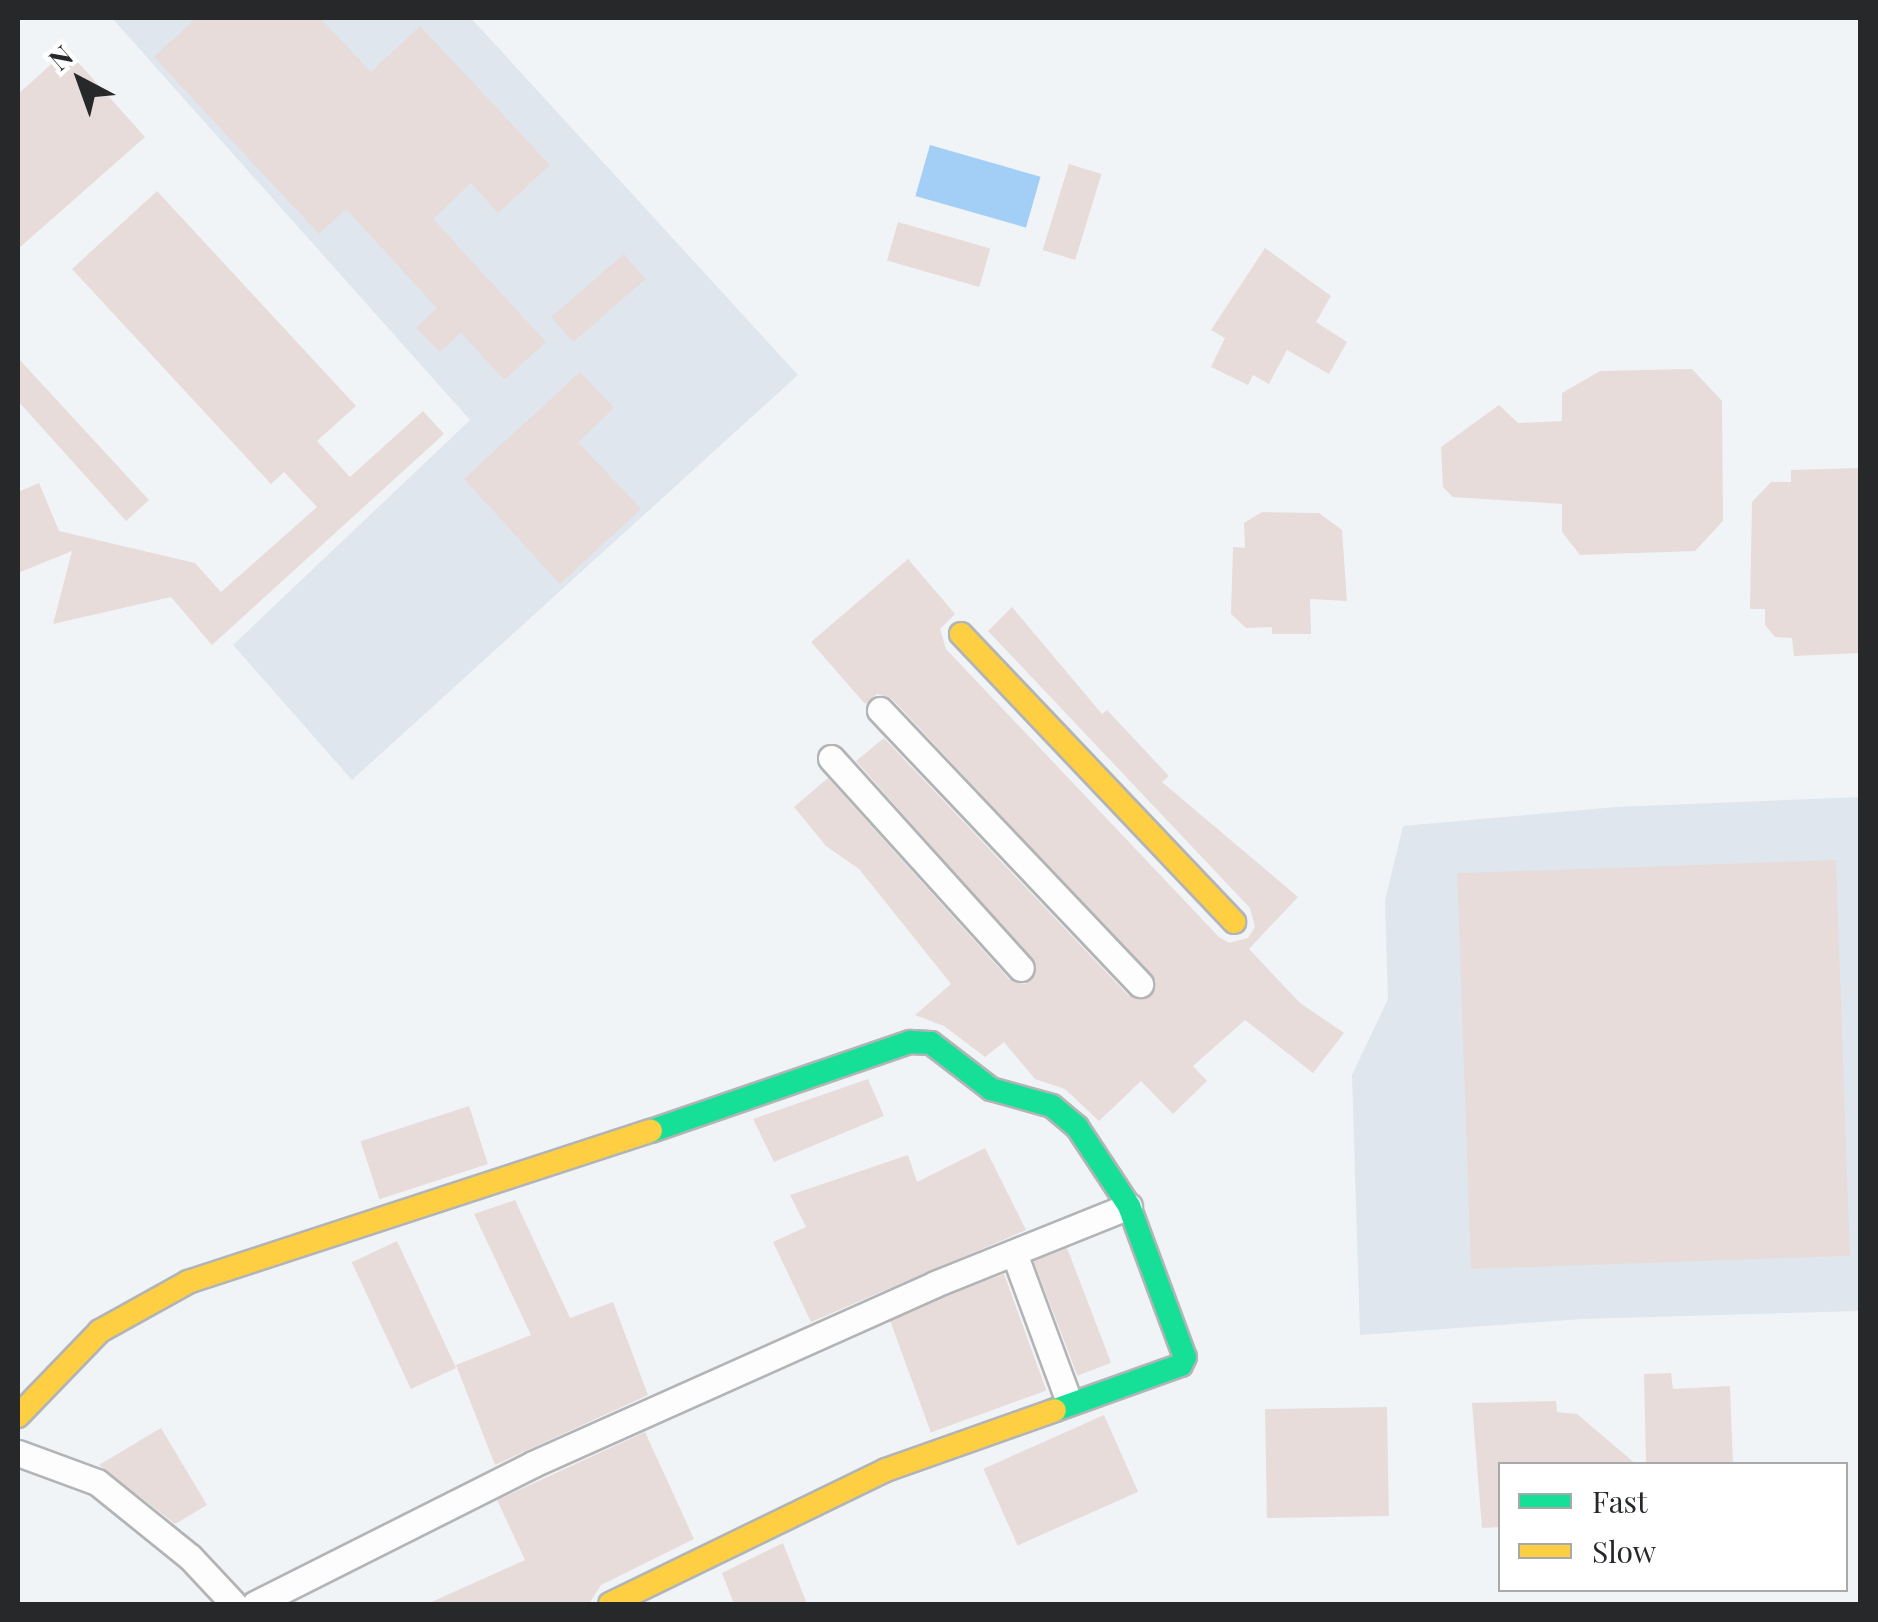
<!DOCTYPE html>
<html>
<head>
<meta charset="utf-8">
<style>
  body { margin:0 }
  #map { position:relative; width:1878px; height:1622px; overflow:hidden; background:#f1f4f7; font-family:"Playfair Display",serif }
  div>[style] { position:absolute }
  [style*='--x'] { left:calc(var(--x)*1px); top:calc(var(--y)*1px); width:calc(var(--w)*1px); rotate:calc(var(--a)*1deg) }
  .built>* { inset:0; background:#dfe6ee }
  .water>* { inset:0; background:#a3cff6; transform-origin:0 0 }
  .building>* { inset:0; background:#e7dcd9; transform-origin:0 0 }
  .roads { filter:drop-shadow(2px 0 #b2b4b6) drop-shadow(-2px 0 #b2b4b6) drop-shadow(0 2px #b2b4b6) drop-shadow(0 -2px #b2b4b6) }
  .street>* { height:25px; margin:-12.5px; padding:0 12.5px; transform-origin:12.5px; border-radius:12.5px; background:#fdfdfe }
  .fast>* { height:22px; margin:-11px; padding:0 11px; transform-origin:11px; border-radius:11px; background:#16e098 }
  .slow>* { height:22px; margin:-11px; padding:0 11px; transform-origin:11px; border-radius:11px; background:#ffcf43 }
  span { translate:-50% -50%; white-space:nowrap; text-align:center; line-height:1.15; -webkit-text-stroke:8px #fff; paint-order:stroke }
  .frame { position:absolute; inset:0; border:20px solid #26282a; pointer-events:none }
  .legend { position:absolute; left:1498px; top:1462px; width:350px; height:130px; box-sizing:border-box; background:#fff; border:2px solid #a8a9aa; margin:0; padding:12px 18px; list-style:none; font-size:30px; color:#26282a }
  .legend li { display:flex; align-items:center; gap:20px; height:50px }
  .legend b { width:50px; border:2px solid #a8a9aa }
  .north { position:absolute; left:30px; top:30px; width:100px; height:100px; -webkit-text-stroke:8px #fff; paint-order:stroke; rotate:319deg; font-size:28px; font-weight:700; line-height:40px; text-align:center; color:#26282a }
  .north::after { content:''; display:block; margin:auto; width:35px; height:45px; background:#26282a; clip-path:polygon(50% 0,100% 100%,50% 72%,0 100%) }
</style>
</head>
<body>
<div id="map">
  <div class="built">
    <div style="clip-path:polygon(112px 18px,471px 18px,798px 375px,352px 780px,233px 645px,470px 420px)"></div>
    <div style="clip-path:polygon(1860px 797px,1860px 1311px,1582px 1319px,1360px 1335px,1352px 1075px,1388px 999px,1385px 900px,1403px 826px,1616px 807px)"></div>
  </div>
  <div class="water">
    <div style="left:930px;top:145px;width:115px;height:53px;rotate:16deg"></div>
  </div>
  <div class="building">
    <div style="clip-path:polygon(196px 18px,320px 18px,371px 72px,420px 26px,550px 165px,498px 213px,471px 183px,433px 219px,546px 342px,504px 380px,461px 333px,440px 352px,416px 328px,437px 308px,346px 209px,319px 234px,154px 57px)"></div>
    <div style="clip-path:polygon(67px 50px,145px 137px,18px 249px,18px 94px)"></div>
    <div style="left:1069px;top:164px;width:34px;height:90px;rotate:17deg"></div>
    <div style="clip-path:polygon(157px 191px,356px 406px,317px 441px,350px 477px,423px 411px,444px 434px,212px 645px,171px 597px,53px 624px,72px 551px,18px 573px,18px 492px,39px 483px,59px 531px,195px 563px,221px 592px,317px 507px,284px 472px,271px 484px,72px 269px)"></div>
    <div style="left:898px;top:222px;width:96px;height:40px;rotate:16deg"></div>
    <div style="clip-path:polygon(1265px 248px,1331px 296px,1316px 322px,1347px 342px,1329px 374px,1287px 350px,1269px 384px,1253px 375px,1248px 385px,1211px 367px,1225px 338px,1211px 330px)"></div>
    <div style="left:624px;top:254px;width:33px;height:96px;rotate:49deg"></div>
    <div style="clip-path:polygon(18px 358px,149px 500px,126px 521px,18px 401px)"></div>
    <div style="clip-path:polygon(1692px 369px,1722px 401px,1723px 521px,1695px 551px,1580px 555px,1562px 532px,1562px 504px,1453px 497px,1443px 487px,1441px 447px,1499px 405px,1518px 423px,1562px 421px,1562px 393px,1600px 371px)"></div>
    <div style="clip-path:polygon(580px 372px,614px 408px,578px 442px,641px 509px,560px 584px,464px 479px)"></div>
    <div style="clip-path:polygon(1860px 468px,1860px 653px,1794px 656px,1792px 638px,1775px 637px,1765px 625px,1765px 609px,1750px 609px,1752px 502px,1771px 482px,1791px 482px,1791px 470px)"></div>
    <div style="clip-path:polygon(1262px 512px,1319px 513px,1342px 530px,1347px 601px,1310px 599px,1311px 634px,1272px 634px,1272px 627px,1246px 628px,1231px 614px,1233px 547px,1245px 548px,1244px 523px)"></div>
    <div style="clip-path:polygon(908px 559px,955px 614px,940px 629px,946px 649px,1219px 937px,1229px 943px,1248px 938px,1255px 927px,1250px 908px,988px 631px,1012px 607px,1102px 714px,1107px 710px,1169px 776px,1162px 782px,1298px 897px,1249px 949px,1300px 1003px,1344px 1033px,1313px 1073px,1245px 1020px,1193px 1066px,1207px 1081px,1173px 1114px,1141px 1081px,1099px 1121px,1065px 1089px,1035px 1079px,1004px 1042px,985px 1057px,944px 1026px,915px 1015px,951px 984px,859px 869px,826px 846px,794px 807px,828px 778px,1009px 979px,1025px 984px,1037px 966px,856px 761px,884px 738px,1128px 995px,1145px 999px,1156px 981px,892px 699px,877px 694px,865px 704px,811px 642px)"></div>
    <div style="left:1836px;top:860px;width:396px;height:379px;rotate:88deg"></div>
    <div style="clip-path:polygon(868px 1079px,884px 1116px,774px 1162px,753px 1119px)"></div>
    <div style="left:469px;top:1106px;width:61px;height:114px;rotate:72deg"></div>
    <div style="clip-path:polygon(985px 1148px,1026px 1230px,811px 1322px,773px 1242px,806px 1227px,790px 1195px,908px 1155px,917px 1182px)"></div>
    <div style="clip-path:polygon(515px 1200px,570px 1318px,613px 1302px,648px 1395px,495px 1465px,456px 1365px,531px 1335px,474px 1214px)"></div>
    <div style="left:397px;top:1241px;width:140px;height:50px;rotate:65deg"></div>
    <div style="left:1067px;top:1248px;width:123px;height:36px;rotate:69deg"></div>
    <div style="left:1004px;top:1274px;width:124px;height:123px;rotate:70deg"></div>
    <div style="clip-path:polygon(1671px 1373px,1673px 1389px,1730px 1386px,1733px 1464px,1646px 1464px,1644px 1374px)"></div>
    <div style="clip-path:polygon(1556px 1401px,1557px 1412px,1577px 1414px,1636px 1464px,1500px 1464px,1500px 1527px,1482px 1528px,1472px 1403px)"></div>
    <div style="left:1387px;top:1407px;width:109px;height:122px;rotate:89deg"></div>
    <div style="left:1104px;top:1415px;width:84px;height:132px;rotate:66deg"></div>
    <div style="clip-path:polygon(161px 1428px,207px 1505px,175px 1524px,99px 1465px)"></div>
    <div style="clip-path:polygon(645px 1432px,694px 1539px,601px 1585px,589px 1604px,427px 1604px,525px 1560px,497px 1500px)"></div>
    <div style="clip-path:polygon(783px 1543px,807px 1604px,734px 1604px,722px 1573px)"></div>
  </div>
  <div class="roads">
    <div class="street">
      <div style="--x:880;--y:710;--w:378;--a:46.5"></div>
      <div style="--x:831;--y:758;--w:283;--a:47.9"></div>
      <div style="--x:1014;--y:1253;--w:159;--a:69.7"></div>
      <div style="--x:18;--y:1453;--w:84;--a:20.2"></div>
      <div style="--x:97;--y:1482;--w:119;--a:38.9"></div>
      <div style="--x:190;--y:1557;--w:64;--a:46.9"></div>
      <div style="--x:255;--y:1604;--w:311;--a:-26.7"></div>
      <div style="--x:533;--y:1464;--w:440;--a:-24.1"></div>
      <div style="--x:935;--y:1284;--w:209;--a:-21.9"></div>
    </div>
    <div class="fast">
      <div style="--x:651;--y:1131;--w:274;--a:-19"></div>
      <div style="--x:910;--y:1042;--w:21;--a:3"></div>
      <div style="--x:931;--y:1043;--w:76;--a:37.5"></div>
      <div style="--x:991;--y:1089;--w:63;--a:15.6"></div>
      <div style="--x:1052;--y:1106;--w:33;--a:40"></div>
      <div style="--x:1077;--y:1127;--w:95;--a:56.6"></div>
      <div style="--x:1129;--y:1206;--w:161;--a:69.7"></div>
      <div style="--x:1185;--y:1357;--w:9;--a:117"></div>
      <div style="--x:1181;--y:1365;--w:134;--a:160.3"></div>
    </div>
    <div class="slow">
      <div style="--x:961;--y:634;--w:397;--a:46.5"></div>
      <div style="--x:18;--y:1416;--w:118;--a:-46"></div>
      <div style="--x:100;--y:1331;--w:101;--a:-29.1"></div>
      <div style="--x:188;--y:1282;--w:487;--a:-18.1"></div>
      <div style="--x:610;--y:1604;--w:307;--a:-25.9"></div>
      <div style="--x:886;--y:1470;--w:179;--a:-19.5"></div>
    </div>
  </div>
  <div class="frame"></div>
  <ul class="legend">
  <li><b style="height:12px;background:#16e098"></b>Fast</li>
  <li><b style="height:12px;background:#ffcf43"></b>Slow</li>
  </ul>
  <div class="north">N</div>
</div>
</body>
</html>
